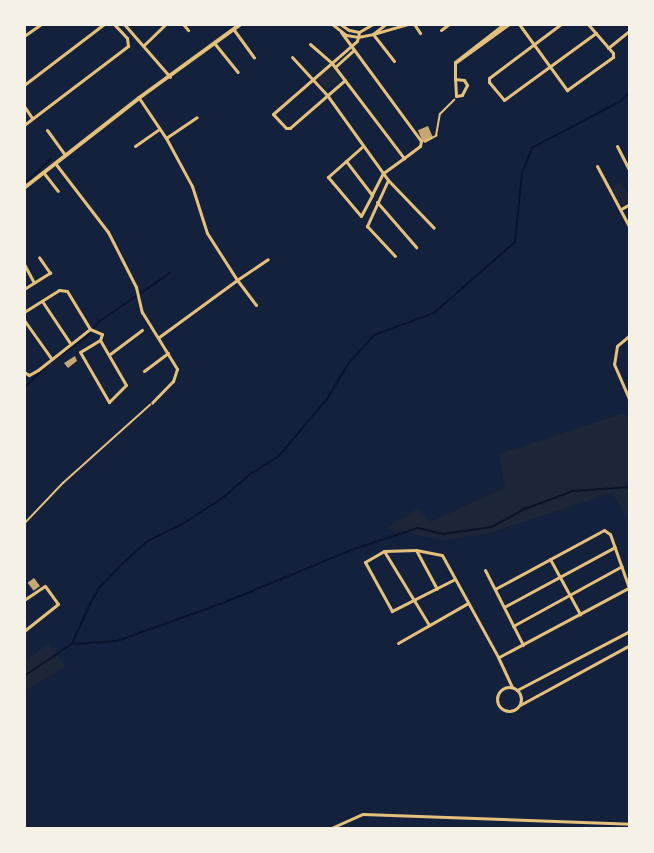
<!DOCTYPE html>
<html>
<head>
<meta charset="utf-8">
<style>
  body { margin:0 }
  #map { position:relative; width:654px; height:853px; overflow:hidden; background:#14213d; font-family:Roboto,sans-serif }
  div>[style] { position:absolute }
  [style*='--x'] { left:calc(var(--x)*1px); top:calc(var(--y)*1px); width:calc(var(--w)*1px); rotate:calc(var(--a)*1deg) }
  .green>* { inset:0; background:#1d2539; transform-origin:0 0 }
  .stream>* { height:1.5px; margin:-0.75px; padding:0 0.75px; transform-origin:0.75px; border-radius:0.75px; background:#0b132b }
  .building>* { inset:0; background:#c6a872; transform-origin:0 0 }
  .path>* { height:1.5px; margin:-0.75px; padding:0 0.75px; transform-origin:0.75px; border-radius:0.75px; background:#e5c07b }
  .minor>* { height:3px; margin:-1.5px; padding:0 1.5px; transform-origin:1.5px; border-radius:1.5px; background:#e5c07b }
  .minor>.ring { margin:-1.5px; padding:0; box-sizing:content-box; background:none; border:3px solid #e5c07b; border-radius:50% }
  .tertiary>* { height:4px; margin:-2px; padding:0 2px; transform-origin:2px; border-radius:2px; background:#e5c07b }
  span { translate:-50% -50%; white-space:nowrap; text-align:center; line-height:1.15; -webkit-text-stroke:6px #f6f1e7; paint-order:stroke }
  .frame { position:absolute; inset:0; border:26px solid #f6f1e7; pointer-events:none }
</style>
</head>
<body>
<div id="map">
  <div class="green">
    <div style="left:331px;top:65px;width:18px;height:18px;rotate:56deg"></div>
    <div style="clip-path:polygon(620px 182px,630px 196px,630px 201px,622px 206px,612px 187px)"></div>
    <div style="clip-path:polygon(624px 413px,630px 420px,630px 527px,626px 515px,612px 493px,489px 533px,445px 540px,386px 529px,418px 508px,431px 522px,505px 487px,499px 454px)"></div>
    <div style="clip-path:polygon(49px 643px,66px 667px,24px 691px,24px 662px)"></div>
  </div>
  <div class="stream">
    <div style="--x:24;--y:185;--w:37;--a:-44"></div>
    <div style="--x:24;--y:388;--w:37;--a:-44"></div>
    <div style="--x:51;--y:362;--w:43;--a:-35.5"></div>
    <div style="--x:86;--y:337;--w:21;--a:-49"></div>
    <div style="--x:100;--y:321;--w:85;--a:-34.4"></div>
    <div style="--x:72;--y:644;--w:44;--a:-65.8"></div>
    <div style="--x:90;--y:604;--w:20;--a:-60"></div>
    <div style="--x:100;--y:587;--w:30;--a:-46"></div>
    <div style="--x:121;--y:565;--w:36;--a:-42"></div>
    <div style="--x:148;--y:541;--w:39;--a:-26"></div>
    <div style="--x:183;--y:524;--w:49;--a:-33.4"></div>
    <div style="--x:224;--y:497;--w:37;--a:-41"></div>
    <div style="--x:252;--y:473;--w:32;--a:-32"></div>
    <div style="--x:279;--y:456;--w:75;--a:-49.9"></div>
    <div style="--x:327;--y:399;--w:42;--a:-58.6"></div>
    <div style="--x:349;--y:363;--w:38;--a:-48"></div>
    <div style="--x:374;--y:335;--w:64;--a:-20.1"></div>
    <div style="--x:434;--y:313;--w:108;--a:-41.2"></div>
    <div style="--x:515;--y:242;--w:69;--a:-84.2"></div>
    <div style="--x:522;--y:173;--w:27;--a:-68"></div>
    <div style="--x:532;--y:148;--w:101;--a:-27.8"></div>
    <div style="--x:621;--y:101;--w:13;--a:-45"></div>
    <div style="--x:24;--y:676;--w:58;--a:-33.7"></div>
    <div style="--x:72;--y:644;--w:45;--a:-3.8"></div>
    <div style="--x:117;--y:641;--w:113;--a:-19.7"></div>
    <div style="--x:223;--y:603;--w:142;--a:-22.4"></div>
    <div style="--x:354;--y:549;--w:67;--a:-18.2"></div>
    <div style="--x:418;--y:528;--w:26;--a:13"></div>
    <div style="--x:443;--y:534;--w:49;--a:-8.1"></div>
    <div style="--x:492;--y:527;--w:38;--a:-29"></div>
    <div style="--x:525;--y:509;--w:51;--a:-20.6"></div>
    <div style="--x:573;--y:491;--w:57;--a:-4"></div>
  </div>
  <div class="building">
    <div style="left:428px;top:126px;width:13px;height:11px;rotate:67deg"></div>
    <div style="clip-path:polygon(75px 356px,77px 361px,68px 368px,64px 363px)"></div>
    <div style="left:34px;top:578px;width:10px;height:8px;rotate:53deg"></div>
  </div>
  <div class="path">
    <div style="--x:425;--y:142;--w:13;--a:-29"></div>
    <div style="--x:436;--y:136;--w:22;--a:-80"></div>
    <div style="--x:440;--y:114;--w:20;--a:-45"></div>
    <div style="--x:24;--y:524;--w:57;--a:-46.4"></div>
    <div style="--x:63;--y:483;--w:117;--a:-41.9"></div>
  </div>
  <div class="minor">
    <div style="--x:124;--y:24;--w:70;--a:49"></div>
    <div style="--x:183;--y:24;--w:8;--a:50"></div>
    <div style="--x:332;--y:24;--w:18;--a:38"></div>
    <div style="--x:346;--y:35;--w:12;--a:9"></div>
    <div style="--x:358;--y:37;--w:15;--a:-11"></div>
    <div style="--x:373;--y:34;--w:16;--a:-38"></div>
    <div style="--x:340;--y:24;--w:11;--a:34"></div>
    <div style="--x:349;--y:30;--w:10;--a:11"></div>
    <div style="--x:359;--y:32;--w:16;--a:-30"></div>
    <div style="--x:414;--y:24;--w:11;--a:56"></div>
    <div style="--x:519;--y:24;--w:82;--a:54"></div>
    <div style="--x:567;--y:90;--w:57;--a:-35.7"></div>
    <div style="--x:613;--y:57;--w:4;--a:-90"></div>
    <div style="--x:613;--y:53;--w:38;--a:-131"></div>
    <div style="--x:561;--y:24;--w:90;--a:143.1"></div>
    <div style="--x:489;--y:78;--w:4;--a:90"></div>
    <div style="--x:489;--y:82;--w:23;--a:50"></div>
    <div style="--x:504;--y:100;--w:114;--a:-36.1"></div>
    <div style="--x:234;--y:30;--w:34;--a:54"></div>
    <div style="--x:441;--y:30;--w:10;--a:-37"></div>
    <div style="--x:341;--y:32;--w:135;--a:53.7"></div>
    <div style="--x:421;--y:141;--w:5;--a:101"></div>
    <div style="--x:420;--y:146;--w:20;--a:143"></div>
    <div style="--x:24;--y:36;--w:21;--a:-35"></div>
    <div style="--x:215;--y:44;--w:36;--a:51"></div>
    <div style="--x:310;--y:44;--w:28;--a:41"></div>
    <div style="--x:331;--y:62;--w:121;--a:52.8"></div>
    <div style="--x:404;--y:158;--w:26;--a:144"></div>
    <div style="--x:383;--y:173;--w:25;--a:117"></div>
    <div style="--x:372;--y:195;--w:43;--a:-127.4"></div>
    <div style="--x:144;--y:45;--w:30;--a:-44"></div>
    <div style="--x:608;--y:48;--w:28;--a:-39"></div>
    <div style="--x:292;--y:57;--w:52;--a:47.4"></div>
    <div style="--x:327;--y:95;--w:105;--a:54.3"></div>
    <div style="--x:388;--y:180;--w:66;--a:46.2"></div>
    <div style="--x:394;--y:61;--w:34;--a:-128"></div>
    <div style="--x:373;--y:34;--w:35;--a:-16"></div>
    <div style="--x:455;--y:63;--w:67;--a:-35.8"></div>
    <div style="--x:335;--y:67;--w:24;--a:-42"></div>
    <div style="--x:455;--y:79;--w:9;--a:6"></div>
    <div style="--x:464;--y:80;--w:6;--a:59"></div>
    <div style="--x:467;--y:85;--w:11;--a:117"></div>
    <div style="--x:462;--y:95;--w:6;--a:171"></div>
    <div style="--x:456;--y:96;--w:17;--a:-93"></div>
    <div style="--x:455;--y:79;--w:17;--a:-90"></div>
    <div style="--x:455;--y:62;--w:62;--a:-37.8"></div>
    <div style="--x:345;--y:80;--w:73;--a:138.9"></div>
    <div style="--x:290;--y:128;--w:4;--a:180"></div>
    <div style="--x:286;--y:128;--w:19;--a:-133"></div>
    <div style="--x:273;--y:114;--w:111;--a:-41"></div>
    <div style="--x:357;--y:41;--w:9;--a:-77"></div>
    <div style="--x:24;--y:85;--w:101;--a:-37.3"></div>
    <div style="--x:139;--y:98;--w:48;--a:56"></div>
    <div style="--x:166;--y:138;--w:55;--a:61.6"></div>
    <div style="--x:192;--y:186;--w:49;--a:72.3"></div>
    <div style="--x:207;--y:233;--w:56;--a:57.4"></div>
    <div style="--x:237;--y:280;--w:97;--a:143.8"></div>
    <div style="--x:24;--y:106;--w:14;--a:56"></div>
    <div style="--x:24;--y:125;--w:131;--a:-37.2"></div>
    <div style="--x:128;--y:46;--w:8;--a:-97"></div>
    <div style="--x:127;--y:38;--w:19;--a:-133"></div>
    <div style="--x:47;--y:130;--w:31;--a:54"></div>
    <div style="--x:166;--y:138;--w:37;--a:-34"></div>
    <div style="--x:135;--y:146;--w:29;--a:-35"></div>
    <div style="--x:363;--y:146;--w:47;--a:138.5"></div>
    <div style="--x:328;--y:177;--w:51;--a:49.8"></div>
    <div style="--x:361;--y:216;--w:24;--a:-62"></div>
    <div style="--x:617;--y:146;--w:28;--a:63"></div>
    <div style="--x:55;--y:163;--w:87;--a:52.5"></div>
    <div style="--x:108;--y:232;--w:62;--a:63"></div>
    <div style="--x:136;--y:287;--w:26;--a:77"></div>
    <div style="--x:142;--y:312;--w:67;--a:58.4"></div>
    <div style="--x:177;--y:369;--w:13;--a:108"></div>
    <div style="--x:173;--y:381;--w:30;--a:134"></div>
    <div style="--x:597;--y:166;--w:70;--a:62"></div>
    <div style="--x:43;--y:172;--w:24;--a:52"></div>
    <div style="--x:388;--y:180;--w:51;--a:114.5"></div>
    <div style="--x:367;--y:226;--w:41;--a:47"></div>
    <div style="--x:377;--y:202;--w:60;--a:49.1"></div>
    <div style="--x:621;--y:209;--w:10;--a:-29"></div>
    <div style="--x:24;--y:264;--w:21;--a:62"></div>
    <div style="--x:24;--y:289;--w:31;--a:-32"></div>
    <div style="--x:50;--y:273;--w:19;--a:-125"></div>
    <div style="--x:42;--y:301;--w:50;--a:56.3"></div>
    <div style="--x:256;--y:305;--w:31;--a:-127"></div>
    <div style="--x:237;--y:280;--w:37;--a:-34"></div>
    <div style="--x:24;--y:312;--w:41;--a:-32.2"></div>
    <div style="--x:59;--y:290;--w:8;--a:7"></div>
    <div style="--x:67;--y:291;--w:44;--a:58.8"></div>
    <div style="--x:90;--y:329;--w:13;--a:23"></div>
    <div style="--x:102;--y:334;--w:6;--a:108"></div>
    <div style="--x:100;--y:340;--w:23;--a:149"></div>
    <div style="--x:80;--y:352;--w:58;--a:59.9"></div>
    <div style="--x:109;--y:402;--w:24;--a:-45"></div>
    <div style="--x:126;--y:385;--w:52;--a:-120"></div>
    <div style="--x:24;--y:320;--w:47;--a:54.6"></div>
    <div style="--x:630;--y:335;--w:17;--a:140"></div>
    <div style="--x:617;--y:346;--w:18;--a:99"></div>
    <div style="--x:614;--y:364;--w:40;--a:66.6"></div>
    <div style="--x:110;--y:354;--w:40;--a:-37"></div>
    <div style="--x:144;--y:371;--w:30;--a:-37"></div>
    <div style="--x:24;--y:372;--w:6;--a:31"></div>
    <div style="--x:29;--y:375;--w:10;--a:-29"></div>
    <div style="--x:38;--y:370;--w:66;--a:-38.3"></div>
    <div style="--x:416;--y:550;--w:44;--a:61.7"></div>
    <div style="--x:384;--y:551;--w:87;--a:58.7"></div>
    <div style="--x:550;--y:559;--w:63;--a:61.4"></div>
    <div style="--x:485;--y:570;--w:84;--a:63.1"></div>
    <div style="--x:455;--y:579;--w:71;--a:153.1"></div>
    <div style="--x:392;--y:611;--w:56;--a:-118.9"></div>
    <div style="--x:365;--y:562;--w:22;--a:-30"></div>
    <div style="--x:384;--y:551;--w:32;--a:-2"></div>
    <div style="--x:416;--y:550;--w:26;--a:11"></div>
    <div style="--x:442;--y:555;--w:116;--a:61.2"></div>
    <div style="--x:498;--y:657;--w:33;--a:65"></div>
    <div style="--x:495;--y:589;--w:124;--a:-28.4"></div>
    <div style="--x:604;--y:530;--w:7;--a:34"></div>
    <div style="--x:610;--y:534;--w:57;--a:70.6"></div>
    <div style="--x:24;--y:600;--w:25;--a:-34"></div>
    <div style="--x:45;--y:586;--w:22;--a:54"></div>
    <div style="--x:58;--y:604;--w:43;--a:141.5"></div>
    <div style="--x:504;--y:607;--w:126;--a:-28.4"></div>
    <div style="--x:513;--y:626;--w:124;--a:-28.8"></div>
    <div style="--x:398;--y:643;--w:81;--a:-29.7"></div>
    <div style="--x:499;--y:657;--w:149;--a:-28.1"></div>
    <div class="ring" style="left:497px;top:687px;width:21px;height:21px"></div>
    <div style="--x:517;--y:690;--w:127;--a:-27.6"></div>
    <div style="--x:520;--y:705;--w:125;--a:-28.6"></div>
    <div style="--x:329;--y:829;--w:37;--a:-24"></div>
    <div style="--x:363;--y:814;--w:267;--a:2.1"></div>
  </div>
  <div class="tertiary">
    <div style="--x:24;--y:188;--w:146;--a:-38"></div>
    <div style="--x:139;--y:98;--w:126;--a:-36"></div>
  </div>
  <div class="frame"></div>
</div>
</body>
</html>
